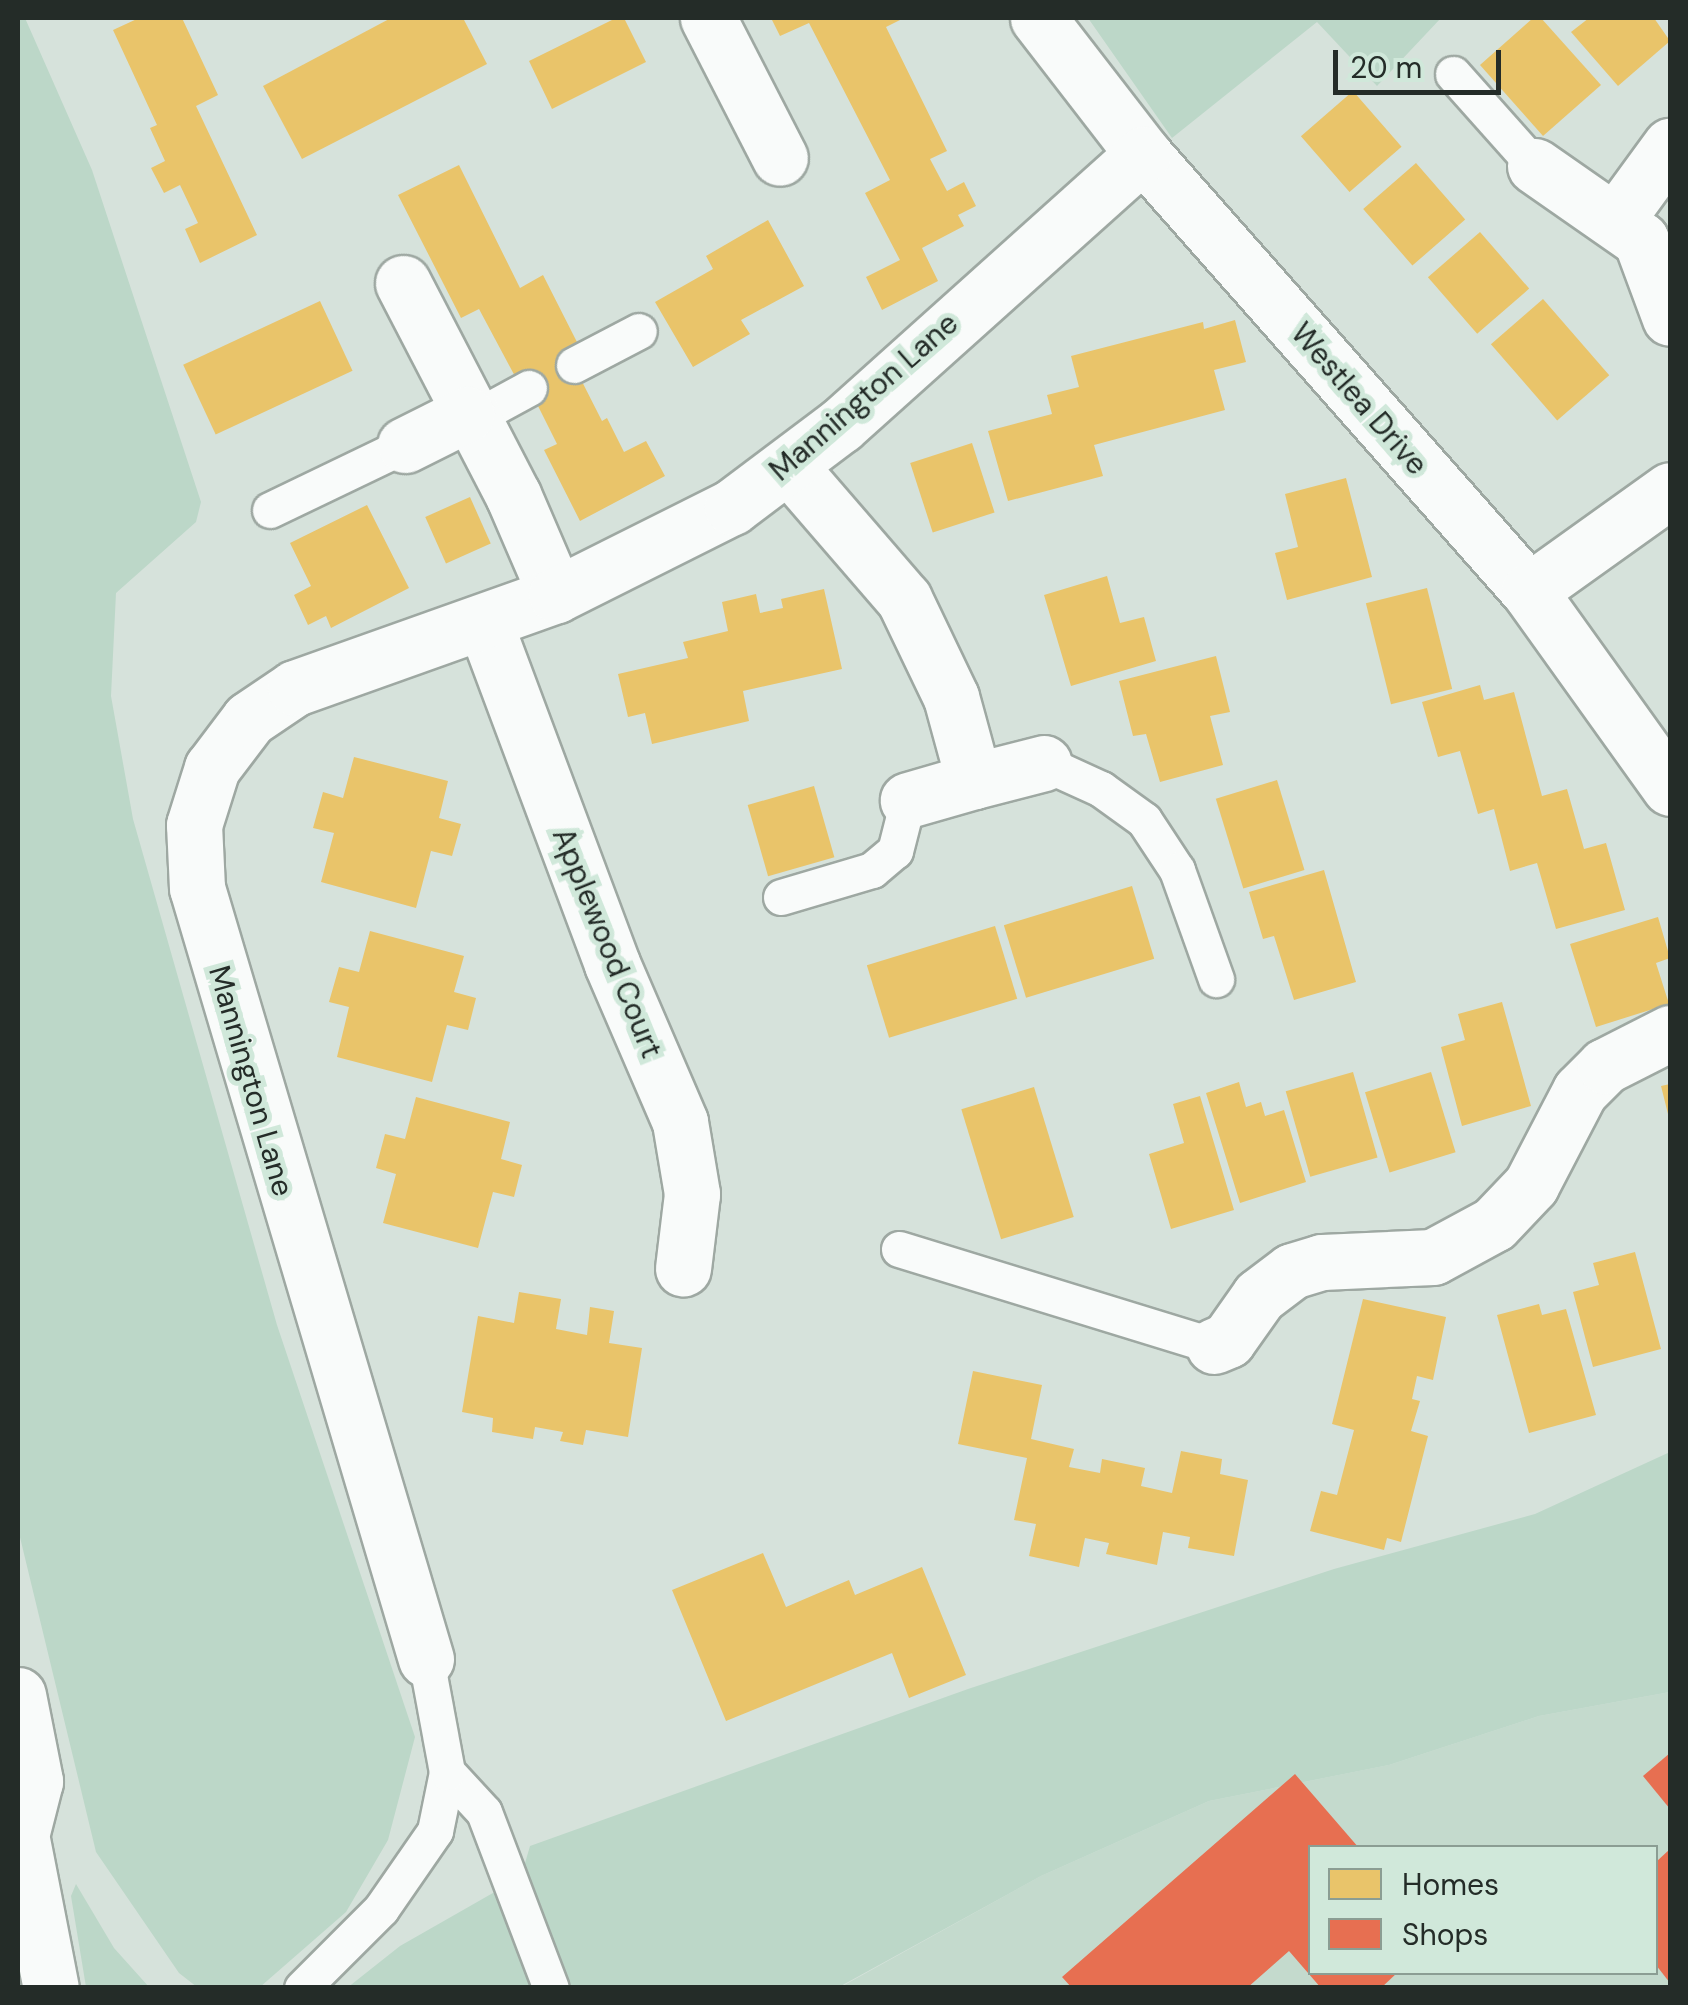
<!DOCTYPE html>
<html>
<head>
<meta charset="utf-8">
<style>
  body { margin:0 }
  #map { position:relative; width:1688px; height:2005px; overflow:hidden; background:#d6e2db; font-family:"DM Sans",sans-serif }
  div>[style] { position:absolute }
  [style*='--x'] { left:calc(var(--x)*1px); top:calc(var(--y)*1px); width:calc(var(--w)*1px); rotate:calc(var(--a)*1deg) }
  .built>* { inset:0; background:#c4dacd }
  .green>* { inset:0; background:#bcd7c8 }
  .homes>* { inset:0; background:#e9c46a; transform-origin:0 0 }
  .shops>* { inset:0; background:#e76f51 }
  .roads { filter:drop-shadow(2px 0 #9ea8a2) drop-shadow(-2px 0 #9ea8a2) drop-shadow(0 2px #9ea8a2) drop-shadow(0 -2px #9ea8a2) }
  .lane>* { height:35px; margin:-17.5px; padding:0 17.5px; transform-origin:17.5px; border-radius:17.5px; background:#f9fbfa }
  .street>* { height:55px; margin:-27.5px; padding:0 27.5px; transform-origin:27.5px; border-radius:27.5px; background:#f9fbfa }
  .secondary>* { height:55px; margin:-27.5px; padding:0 27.5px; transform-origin:27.5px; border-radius:27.5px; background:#f9fbfa }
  span { translate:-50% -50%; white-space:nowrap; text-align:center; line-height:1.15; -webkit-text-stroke:10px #d0e8da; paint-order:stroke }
  .street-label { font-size:30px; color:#242c28 }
  .frame { position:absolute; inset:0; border:20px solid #242c28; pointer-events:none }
  .legend { position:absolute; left:1308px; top:1845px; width:350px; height:130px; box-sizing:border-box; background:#d0e8da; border:2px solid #8b9d93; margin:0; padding:12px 18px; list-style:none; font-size:30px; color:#242c28 }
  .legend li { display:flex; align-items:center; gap:20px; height:50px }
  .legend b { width:50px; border:2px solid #8b9d93 }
  .scale { position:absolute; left:1333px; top:50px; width:168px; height:45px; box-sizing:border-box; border:5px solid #242c28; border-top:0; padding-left:12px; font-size:30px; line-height:35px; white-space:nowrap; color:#242c28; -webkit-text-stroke:8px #d0e8da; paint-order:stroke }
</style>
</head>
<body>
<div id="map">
  <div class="built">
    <div style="clip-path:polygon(evenodd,1670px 1692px,1670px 1987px,839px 1988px,1041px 1876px,1209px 1801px,1389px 1765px,1539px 1716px,1670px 1692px,1310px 1848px,1656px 1848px,1656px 1972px,1310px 1972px,1310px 1848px)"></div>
  </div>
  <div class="green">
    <div style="clip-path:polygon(18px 18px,25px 18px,92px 170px,201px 502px,196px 522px,116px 593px,111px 696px,133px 819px,277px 1325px,415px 1737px,388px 1840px,346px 1912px,260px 1987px,197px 1987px,179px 1973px,96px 1852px,18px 1529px)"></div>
    <div style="clip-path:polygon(1088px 18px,1441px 18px,1377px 86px,1317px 22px,1172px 138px)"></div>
    <div style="clip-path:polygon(1670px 1452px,1670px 1692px,1539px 1716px,1389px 1765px,1209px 1801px,1041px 1876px,839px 1987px,347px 1988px,400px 1946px,521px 1877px,530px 1846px,968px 1689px,1334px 1569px,1535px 1514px)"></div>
    <div style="clip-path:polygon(76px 1884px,114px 1948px,149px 1987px,86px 1987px,71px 1896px)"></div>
  </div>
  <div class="homes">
    <div style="clip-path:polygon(139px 18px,182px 18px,218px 95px,196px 106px,257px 235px,200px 263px,185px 229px,198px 223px,180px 185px,164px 193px,151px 168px,165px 161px,150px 128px,157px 125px,113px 30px)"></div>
    <div style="clip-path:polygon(391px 18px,463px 18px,487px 64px,302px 159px,263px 86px)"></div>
    <div style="clip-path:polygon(616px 18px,624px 18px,646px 62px,552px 109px,529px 61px)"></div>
    <div style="clip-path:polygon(771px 18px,904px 18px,886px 27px,947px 151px,930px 159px,947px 191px,964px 182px,976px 206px,958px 215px,964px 226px,922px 248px,938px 281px,882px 310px,866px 277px,900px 260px,865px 193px,890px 180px,809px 23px,780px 36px)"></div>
    <div style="clip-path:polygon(1533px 18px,1541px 18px,1601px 85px,1543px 136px,1480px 65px)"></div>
    <div style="clip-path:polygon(1589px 18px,1654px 18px,1670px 41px,1618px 86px,1571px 32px)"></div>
    <div style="left:1353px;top:91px;width:74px;height:69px;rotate:49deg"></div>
    <div style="left:1416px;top:163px;width:75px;height:70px;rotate:49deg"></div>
    <div style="clip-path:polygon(459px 165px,520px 288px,543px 275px,580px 348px,568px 354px,602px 421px,607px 418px,624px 452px,646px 441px,665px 476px,580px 521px,544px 450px,557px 444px,529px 388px,517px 380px,479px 309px,461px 318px,398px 195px)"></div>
    <div style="clip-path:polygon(768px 220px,804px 286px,741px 320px,750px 334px,693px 367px,655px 302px,713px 269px,706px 256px)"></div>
    <div style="left:1480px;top:232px;width:75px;height:69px;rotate:49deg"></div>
    <div style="left:1543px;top:299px;width:101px;height:69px;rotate:49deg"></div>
    <div style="left:320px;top:301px;width:77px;height:151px;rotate:65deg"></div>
    <div style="clip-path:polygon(1235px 320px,1246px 362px,1214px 370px,1225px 410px,1094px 445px,1103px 476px,1008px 501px,988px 431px,1052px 414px,1047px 395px,1079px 387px,1071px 356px,1203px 322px,1204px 329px)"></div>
    <div style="left:972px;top:443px;width:73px;height:65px;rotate:72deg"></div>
    <div style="clip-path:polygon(1346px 478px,1372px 577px,1287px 600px,1275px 553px,1298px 547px,1285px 494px)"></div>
    <div style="left:470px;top:497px;width:51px;height:49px;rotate:66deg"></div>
    <div style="clip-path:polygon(367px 505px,409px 588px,331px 628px,326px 616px,308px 625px,294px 595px,311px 586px,290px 543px)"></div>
    <div style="clip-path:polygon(1107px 576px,1120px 623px,1144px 617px,1156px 661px,1071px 686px,1044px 595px)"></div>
    <div style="left:1427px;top:588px;width:104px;height:63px;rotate:76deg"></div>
    <div style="clip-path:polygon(824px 589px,842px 669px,743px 691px,749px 721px,652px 744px,645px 713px,628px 717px,618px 674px,688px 658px,683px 642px,728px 631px,722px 602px,756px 594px,760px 613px,783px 608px,781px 599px)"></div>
    <div style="clip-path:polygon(1216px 656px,1230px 712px,1210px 716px,1223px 765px,1160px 782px,1146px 734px,1133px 736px,1119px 681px)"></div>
    <div style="clip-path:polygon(1480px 685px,1484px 700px,1514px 692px,1542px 796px,1567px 789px,1584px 849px,1606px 843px,1625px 910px,1556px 929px,1537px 863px,1510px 871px,1494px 809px,1478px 814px,1460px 751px,1438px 757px,1422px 702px)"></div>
    <div style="clip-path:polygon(354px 757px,448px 781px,439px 818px,461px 824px,452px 856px,431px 851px,416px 908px,321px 882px,334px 833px,313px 828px,323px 792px,343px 798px)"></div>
    <div style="left:1277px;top:780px;width:94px;height:64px;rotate:73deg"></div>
    <div style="left:814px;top:786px;width:74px;height:69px;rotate:74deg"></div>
    <div style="clip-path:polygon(1324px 870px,1356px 982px,1294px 1000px,1274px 936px,1263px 939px,1249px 892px)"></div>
    <div style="left:1132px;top:886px;width:76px;height:134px;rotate:73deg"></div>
    <div style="clip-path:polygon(1658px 917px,1670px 958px,1656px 963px,1669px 1004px,1596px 1027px,1570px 944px)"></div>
    <div style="left:995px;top:926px;width:76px;height:134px;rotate:73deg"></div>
    <div style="clip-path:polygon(370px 931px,464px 956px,454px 992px,476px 998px,468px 1030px,447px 1025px,432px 1082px,337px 1057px,349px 1007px,329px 1002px,339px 967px,359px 972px)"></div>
    <div style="clip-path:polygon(1502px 1002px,1531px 1106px,1462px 1126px,1441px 1047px,1465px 1040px,1458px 1014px)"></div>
    <div style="left:1353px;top:1072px;width:89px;height:70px;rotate:74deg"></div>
    <div style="left:1431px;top:1072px;width:84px;height:69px;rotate:73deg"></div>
    <div style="clip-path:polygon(1239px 1082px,1246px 1107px,1261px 1102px,1265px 1116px,1284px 1110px,1306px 1182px,1240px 1203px,1206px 1093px)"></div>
    <div style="clip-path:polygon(1670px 1084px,1670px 1118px,1669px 1118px,1661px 1086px)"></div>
    <div style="left:1034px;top:1087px;width:136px;height:76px;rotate:73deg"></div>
    <div style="clip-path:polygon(1200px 1096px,1234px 1210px,1171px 1229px,1149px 1154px,1184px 1143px,1173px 1104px)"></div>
    <div style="clip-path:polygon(416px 1097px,510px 1122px,501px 1159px,522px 1165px,514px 1197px,493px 1192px,478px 1248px,383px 1223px,396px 1174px,376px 1168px,385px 1134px,405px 1139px)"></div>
    <div style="clip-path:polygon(1635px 1252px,1661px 1349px,1593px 1367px,1573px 1292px,1599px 1285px,1593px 1263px)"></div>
    <div style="clip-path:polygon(519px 1292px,561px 1299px,556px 1329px,587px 1335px,590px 1307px,614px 1311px,609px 1343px,642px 1348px,628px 1437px,586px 1430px,583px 1445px,560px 1441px,563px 1432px,535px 1427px,533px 1439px,492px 1432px,493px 1418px,462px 1412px,478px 1316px,514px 1323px)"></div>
    <div style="clip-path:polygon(1363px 1299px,1446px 1317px,1433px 1380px,1417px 1376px,1412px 1399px,1420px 1401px,1411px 1431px,1428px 1436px,1401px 1542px,1387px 1538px,1384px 1550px,1310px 1531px,1321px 1491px,1337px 1495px,1354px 1430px,1332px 1424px)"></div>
    <div style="clip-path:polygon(1539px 1304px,1542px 1315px,1566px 1309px,1596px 1415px,1529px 1433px,1497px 1315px)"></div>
    <div style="clip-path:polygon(973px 1371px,1042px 1385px,1031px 1439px,1074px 1449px,1069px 1467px,1100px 1473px,1102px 1459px,1145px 1468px,1141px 1486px,1172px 1493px,1181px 1451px,1222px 1459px,1220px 1474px,1248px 1480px,1234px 1556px,1188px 1548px,1190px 1537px,1163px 1532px,1157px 1565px,1106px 1554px,1109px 1543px,1085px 1538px,1079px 1567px,1029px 1556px,1036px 1524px,1014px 1520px,1027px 1458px,958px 1444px)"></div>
    <div style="clip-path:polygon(763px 1553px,786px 1607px,849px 1580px,855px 1595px,922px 1567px,966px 1675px,909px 1698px,892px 1653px,726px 1721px,672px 1590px)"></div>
  </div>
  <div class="shops">
    <div style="clip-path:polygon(1670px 1753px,1670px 1809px,1643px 1776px)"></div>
    <div style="clip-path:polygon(1295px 1774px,1359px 1848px,1310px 1848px,1310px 1972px,1398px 1972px,1381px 1988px,1321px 1988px,1289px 1951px,1247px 1988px,1072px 1988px,1062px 1977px)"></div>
    <div style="clip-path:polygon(1670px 1849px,1670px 1983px,1656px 1965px,1656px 1862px)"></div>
  </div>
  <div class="roads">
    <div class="lane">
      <div style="--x:1453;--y:74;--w:123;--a:48.3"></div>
      <div style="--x:574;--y:365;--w:73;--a:-27.6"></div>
      <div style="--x:470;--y:420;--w:67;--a:-28.5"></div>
      <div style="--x:270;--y:510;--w:150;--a:-25.7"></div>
      <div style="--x:1044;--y:763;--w:63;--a:24.5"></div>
      <div style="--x:1101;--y:789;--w:53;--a:35.8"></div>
      <div style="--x:1144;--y:820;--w:60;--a:56.6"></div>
      <div style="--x:1177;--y:870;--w:116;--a:70.3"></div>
      <div style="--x:781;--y:897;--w:95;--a:-16.5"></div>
      <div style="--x:872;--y:870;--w:30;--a:-40"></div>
      <div style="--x:895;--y:851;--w:53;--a:-75.7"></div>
      <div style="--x:899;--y:1249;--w:330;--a:17.1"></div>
      <div style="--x:447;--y:1772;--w:54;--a:47.2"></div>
      <div style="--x:484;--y:1812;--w:188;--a:69.2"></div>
      <div style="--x:302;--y:1988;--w:112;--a:-45"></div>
      <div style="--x:381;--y:1909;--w:95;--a:-55.3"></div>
      <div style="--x:435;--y:1831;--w:60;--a:-78.5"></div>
      <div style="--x:447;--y:1772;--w:115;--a:-100.5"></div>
    </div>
    <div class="street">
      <div style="--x:708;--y:18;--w:157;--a:62.8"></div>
      <div style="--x:1038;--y:18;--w:172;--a:52.3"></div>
      <div style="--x:1143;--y:154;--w:583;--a:48.55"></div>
      <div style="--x:1529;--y:591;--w:242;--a:54.4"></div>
      <div style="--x:1535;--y:166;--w:129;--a:34.9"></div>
      <div style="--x:1641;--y:240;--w:83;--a:69.6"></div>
      <div style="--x:1616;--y:220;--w:92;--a:-53.9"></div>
      <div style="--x:403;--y:283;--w:239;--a:62.6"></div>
      <div style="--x:513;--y:495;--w:109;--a:66.7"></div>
      <div style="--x:405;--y:445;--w:69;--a:-26.6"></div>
      <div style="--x:789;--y:466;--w:176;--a:49.2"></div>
      <div style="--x:904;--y:599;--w:109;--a:64.4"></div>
      <div style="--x:951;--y:697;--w:87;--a:74.7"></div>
      <div style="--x:974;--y:781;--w:69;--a:163.9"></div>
      <div style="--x:1529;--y:591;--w:173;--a:-35.6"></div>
      <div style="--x:485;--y:624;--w:363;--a:69.5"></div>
      <div style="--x:612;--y:964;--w:172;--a:66.7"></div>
      <div style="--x:680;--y:1122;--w:73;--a:80.5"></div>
      <div style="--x:692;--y:1194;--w:75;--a:96.9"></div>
      <div style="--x:974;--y:781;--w:72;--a:-14.4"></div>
      <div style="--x:1214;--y:1346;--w:15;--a:-23"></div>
      <div style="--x:1228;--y:1340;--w:54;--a:-54.8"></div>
      <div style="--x:1259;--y:1296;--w:41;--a:-37.1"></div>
      <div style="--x:1292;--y:1271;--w:31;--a:-17"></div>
      <div style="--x:1322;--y:1262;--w:111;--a:-2.6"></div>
      <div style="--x:1433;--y:1257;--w:69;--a:-28.4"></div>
      <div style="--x:1494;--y:1224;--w:54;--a:-46.5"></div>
      <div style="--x:1531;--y:1185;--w:106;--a:-62.5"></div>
      <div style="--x:1580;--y:1091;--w:35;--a:-45"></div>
      <div style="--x:1605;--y:1066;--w:73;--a:-26.9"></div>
      <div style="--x:426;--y:1659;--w:804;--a:-106.54"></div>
      <div style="--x:197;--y:888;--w:63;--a:-92.7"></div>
      <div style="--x:194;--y:825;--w:60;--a:-72.5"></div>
      <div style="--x:212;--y:768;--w:61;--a:-52.9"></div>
      <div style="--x:249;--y:719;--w:55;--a:-34"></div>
      <div style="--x:295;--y:688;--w:277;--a:-19.6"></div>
      <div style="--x:556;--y:595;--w:197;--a:-26.6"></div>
      <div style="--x:732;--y:507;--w:136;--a:-37"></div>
      <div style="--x:841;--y:425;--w:406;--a:-41.9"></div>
    </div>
    <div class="secondary">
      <div style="--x:18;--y:1695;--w:88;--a:78.8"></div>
      <div style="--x:35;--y:1781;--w:49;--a:104.3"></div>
      <div style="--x:18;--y:1819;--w:172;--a:79"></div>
    </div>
  </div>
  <div class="street-label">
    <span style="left:864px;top:397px;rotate:-41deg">Mannington Lane</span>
    <span style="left:1359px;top:399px;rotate:49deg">Westlea Drive</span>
    <span style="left:607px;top:943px;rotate:68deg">Applewood Court</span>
    <span style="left:251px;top:1081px;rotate:74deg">Mannington Lane</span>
  </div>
  <div class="frame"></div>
  <ul class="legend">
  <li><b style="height:28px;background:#e9c46a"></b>Homes</li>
  <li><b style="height:28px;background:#e76f51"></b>Shops</li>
  </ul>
  <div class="scale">20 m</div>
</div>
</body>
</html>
